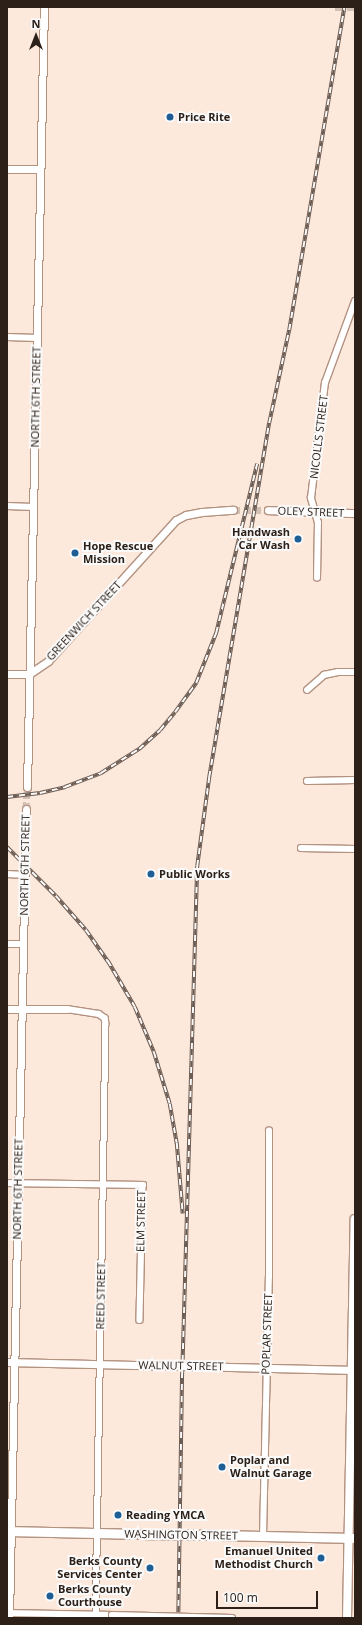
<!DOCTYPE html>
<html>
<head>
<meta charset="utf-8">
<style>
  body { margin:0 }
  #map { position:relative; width:362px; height:1625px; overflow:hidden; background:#fde8dc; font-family:"Open Sans",sans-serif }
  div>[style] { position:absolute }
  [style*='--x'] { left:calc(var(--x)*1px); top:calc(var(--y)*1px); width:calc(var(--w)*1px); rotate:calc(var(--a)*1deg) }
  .tertiary-tunnel>* { height:7px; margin-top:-3.5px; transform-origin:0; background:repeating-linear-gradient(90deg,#d3c0b5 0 7px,transparent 0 10.5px) }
  .secondary-tunnel>* { height:8px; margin-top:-4px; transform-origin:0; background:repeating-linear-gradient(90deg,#d3c0b5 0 8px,transparent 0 12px) }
  .roads { filter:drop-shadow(1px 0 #b39280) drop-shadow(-1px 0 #b39280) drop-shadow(0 1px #b39280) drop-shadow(0 -1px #b39280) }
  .minor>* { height:5.5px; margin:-2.75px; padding:0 2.75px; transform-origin:2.75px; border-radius:2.75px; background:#fff }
  .tertiary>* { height:7px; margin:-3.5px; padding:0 3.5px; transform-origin:3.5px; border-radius:3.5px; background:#fff }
  .secondary>* { height:8px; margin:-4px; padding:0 4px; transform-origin:4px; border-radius:4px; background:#fff }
  .primary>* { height:9px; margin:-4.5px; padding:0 4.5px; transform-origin:4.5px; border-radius:4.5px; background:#fff }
  .rail>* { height:3.5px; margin-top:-1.75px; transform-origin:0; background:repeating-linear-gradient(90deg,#fafafa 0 6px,#6b5c53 0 12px); box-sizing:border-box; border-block:1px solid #6b5c53 }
  .bridges { filter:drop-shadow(1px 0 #b39280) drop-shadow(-1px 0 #b39280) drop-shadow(0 1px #b39280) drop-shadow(0 -1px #b39280) }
  .minor-bridge>* { height:5.5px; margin:-2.75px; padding:0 2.75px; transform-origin:2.75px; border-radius:2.75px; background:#fff }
  .tertiary-bridge>* { height:7px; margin:-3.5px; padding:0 3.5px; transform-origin:3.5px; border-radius:3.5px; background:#fff }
  .primary-bridge>* { height:9px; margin:-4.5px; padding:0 4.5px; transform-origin:4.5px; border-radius:4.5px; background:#fff }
  .dots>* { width:11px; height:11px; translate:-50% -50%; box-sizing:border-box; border:2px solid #fafafa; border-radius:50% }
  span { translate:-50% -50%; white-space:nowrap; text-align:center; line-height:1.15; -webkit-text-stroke:4px #fafafa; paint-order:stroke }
  .poi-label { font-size:11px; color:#2c2018; font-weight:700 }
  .left { translate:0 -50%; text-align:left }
  .right { translate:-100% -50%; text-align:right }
  .street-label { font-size:11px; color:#2c2018 }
  .frame { position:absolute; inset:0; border:8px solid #2c2018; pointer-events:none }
  .north { position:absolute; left:16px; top:16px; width:40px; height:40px; -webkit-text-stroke:3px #fafafa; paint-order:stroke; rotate:0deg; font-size:11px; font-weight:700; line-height:16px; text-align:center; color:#2c2018 }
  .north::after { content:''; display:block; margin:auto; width:14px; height:18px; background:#2c2018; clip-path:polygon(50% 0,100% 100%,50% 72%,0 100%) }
  .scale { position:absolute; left:216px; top:1591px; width:102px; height:18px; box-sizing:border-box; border:2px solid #2c2018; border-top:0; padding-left:5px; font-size:12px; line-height:14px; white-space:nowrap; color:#2c2018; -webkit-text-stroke:3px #fafafa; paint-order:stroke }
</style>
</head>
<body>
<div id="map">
  <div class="tertiary-tunnel">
    <div style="--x:233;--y:510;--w:35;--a:0"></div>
    <div style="--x:26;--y:809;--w:22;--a:-87"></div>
  </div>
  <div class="secondary-tunnel">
    <div style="--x:335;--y:7;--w:20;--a:0"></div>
  </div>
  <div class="roads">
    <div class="minor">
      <div style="--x:7;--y:337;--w:30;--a:2"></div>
      <div style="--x:7;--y:506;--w:26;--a:2"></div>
      <div style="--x:317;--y:578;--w:55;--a:-89"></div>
      <div style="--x:318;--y:523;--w:26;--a:-106"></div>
      <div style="--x:311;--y:498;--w:116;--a:-83.1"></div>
      <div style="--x:325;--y:383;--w:87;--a:-69.9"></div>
      <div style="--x:307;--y:690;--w:23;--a:-41"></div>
      <div style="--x:324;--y:675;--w:14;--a:-12"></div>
      <div style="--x:338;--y:672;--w:17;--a:0"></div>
      <div style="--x:307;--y:781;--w:48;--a:-1.2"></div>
      <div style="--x:301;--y:848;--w:54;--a:1.1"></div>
      <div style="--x:7;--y:874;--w:18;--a:3"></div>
      <div style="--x:7;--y:944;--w:16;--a:0"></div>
      <div style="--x:67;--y:1009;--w:32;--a:9"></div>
      <div style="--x:99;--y:1014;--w:7;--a:34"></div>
      <div style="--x:105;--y:1018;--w:6;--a:81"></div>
      <div style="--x:106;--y:1024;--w:590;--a:90.97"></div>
      <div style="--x:7;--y:1183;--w:136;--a:0.8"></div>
      <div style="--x:143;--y:1185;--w:135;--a:91.3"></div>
      <div style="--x:263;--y:1537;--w:260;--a:-88.7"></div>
      <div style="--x:269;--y:1277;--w:146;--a:-90"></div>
      <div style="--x:7;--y:1613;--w:105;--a:1.1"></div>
    </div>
    <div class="tertiary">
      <div style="--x:7;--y:169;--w:33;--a:0"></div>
      <div style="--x:268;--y:510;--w:87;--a:2"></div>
      <div style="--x:7;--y:674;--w:22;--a:0"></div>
      <div style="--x:29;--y:674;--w:23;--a:-34"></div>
      <div style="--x:48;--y:661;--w:190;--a:-47.8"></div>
      <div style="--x:176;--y:520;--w:11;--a:-27"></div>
      <div style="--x:186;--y:515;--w:16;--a:-11"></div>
      <div style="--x:202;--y:512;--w:31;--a:-4"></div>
      <div style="--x:27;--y:787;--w:780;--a:-88.75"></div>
      <div style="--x:7;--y:1009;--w:60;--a:0"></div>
      <div style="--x:7;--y:1362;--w:171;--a:1.3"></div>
      <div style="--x:189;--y:1366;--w:166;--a:1.4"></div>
      <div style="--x:9;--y:1618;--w:809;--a:-88.8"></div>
    </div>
    <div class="secondary">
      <div style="--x:347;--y:1618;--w:399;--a:-88.9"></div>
    </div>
    <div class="primary">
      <div style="--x:7;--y:1531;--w:133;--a:1.3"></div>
      <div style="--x:217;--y:1535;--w:138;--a:1.2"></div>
    </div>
  </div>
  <div class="rail">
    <div style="--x:7;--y:797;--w:33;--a:-7"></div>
    <div style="--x:40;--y:793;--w:26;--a:-13"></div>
    <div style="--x:65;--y:787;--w:39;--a:-21"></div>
    <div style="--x:101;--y:773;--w:45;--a:-32.3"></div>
    <div style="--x:139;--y:749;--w:28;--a:-42"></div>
    <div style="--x:160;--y:730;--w:23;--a:-50"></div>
    <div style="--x:175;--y:712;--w:36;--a:-54"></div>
    <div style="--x:196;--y:683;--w:54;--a:-68.2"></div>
    <div style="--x:216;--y:633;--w:174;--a:-76.4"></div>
    <div style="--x:7;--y:847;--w:69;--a:45"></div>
    <div style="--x:56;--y:896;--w:45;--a:48.6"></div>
    <div style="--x:86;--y:930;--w:38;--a:55"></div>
    <div style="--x:108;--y:961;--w:53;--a:59.6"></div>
    <div style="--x:135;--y:1007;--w:49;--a:67.1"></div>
    <div style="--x:154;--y:1052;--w:54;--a:72.9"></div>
    <div style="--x:170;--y:1104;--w:40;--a:80"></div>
    <div style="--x:177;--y:1143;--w:71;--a:85.2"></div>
    <div style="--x:178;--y:1618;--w:245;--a:-89.1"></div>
    <div style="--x:182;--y:1373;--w:507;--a:-88.31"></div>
    <div style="--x:197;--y:866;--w:90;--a:-82.3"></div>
    <div style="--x:209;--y:777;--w:359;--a:-80.4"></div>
    <div style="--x:269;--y:423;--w:95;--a:-77.9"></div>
    <div style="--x:289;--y:330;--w:328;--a:-80.3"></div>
  </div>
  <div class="bridges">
    <div class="minor-bridge">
      <div style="--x:112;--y:1615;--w:120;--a:1.4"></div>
    </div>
    <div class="tertiary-bridge">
      <div style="--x:178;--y:1366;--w:11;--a:0"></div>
    </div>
    <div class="primary-bridge">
      <div style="--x:140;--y:1534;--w:77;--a:0.7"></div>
    </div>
  </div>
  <div class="dots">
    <div style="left:170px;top:117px;background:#1e5e94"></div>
    <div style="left:298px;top:539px;background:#1e5e94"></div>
    <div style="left:75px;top:553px;background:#1e5e94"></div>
    <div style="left:151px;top:874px;background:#1e5e94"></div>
    <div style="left:222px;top:1467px;background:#1e5e94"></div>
    <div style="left:118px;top:1515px;background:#1e5e94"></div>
    <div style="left:321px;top:1558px;background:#1e5e94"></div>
    <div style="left:150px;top:1568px;background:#1e5e94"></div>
    <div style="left:50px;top:1596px;background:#1e5e94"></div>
  </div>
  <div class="poi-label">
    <span class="left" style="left:178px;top:117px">Price Rite</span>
    <span class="right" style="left:290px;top:539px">Handwash<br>Car Wash</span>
    <span class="left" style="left:83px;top:553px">Hope Rescue<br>Mission</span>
    <span class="left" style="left:159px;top:874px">Public Works</span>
    <span class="left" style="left:230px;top:1467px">Poplar and<br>Walnut Garage</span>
    <span class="left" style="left:126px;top:1515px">Reading YMCA</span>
    <span class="right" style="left:313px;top:1558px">Emanuel United<br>Methodist Church</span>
    <span class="right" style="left:142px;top:1568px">Berks County<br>Services Center</span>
    <span class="left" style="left:58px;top:1596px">Berks County<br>Courthouse</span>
  </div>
  <div class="street-label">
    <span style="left:36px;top:397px;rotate:-89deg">NORTH 6TH STREET</span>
    <span style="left:319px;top:437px;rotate:-83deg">NICOLLS STREET</span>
    <span style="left:311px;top:512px;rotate:2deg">OLEY STREET</span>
    <span style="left:84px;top:621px;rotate:-47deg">GREENWICH STREET</span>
    <span style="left:25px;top:865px;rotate:-89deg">NORTH 6TH STREET</span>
    <span style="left:18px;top:1189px;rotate:-89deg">NORTH 6TH STREET</span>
    <span style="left:141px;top:1221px;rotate:-89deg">ELM STREET</span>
    <span style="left:101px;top:1296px;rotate:-89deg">REED STREET</span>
    <span style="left:267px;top:1334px;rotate:-88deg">POPLAR STREET</span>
    <span style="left:181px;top:1366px;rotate:1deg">WALNUT STREET</span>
    <span style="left:181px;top:1535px;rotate:1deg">WASHINGTON STREET</span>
  </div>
  <div class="frame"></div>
  <div class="north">N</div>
  <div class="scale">100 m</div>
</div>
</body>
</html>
